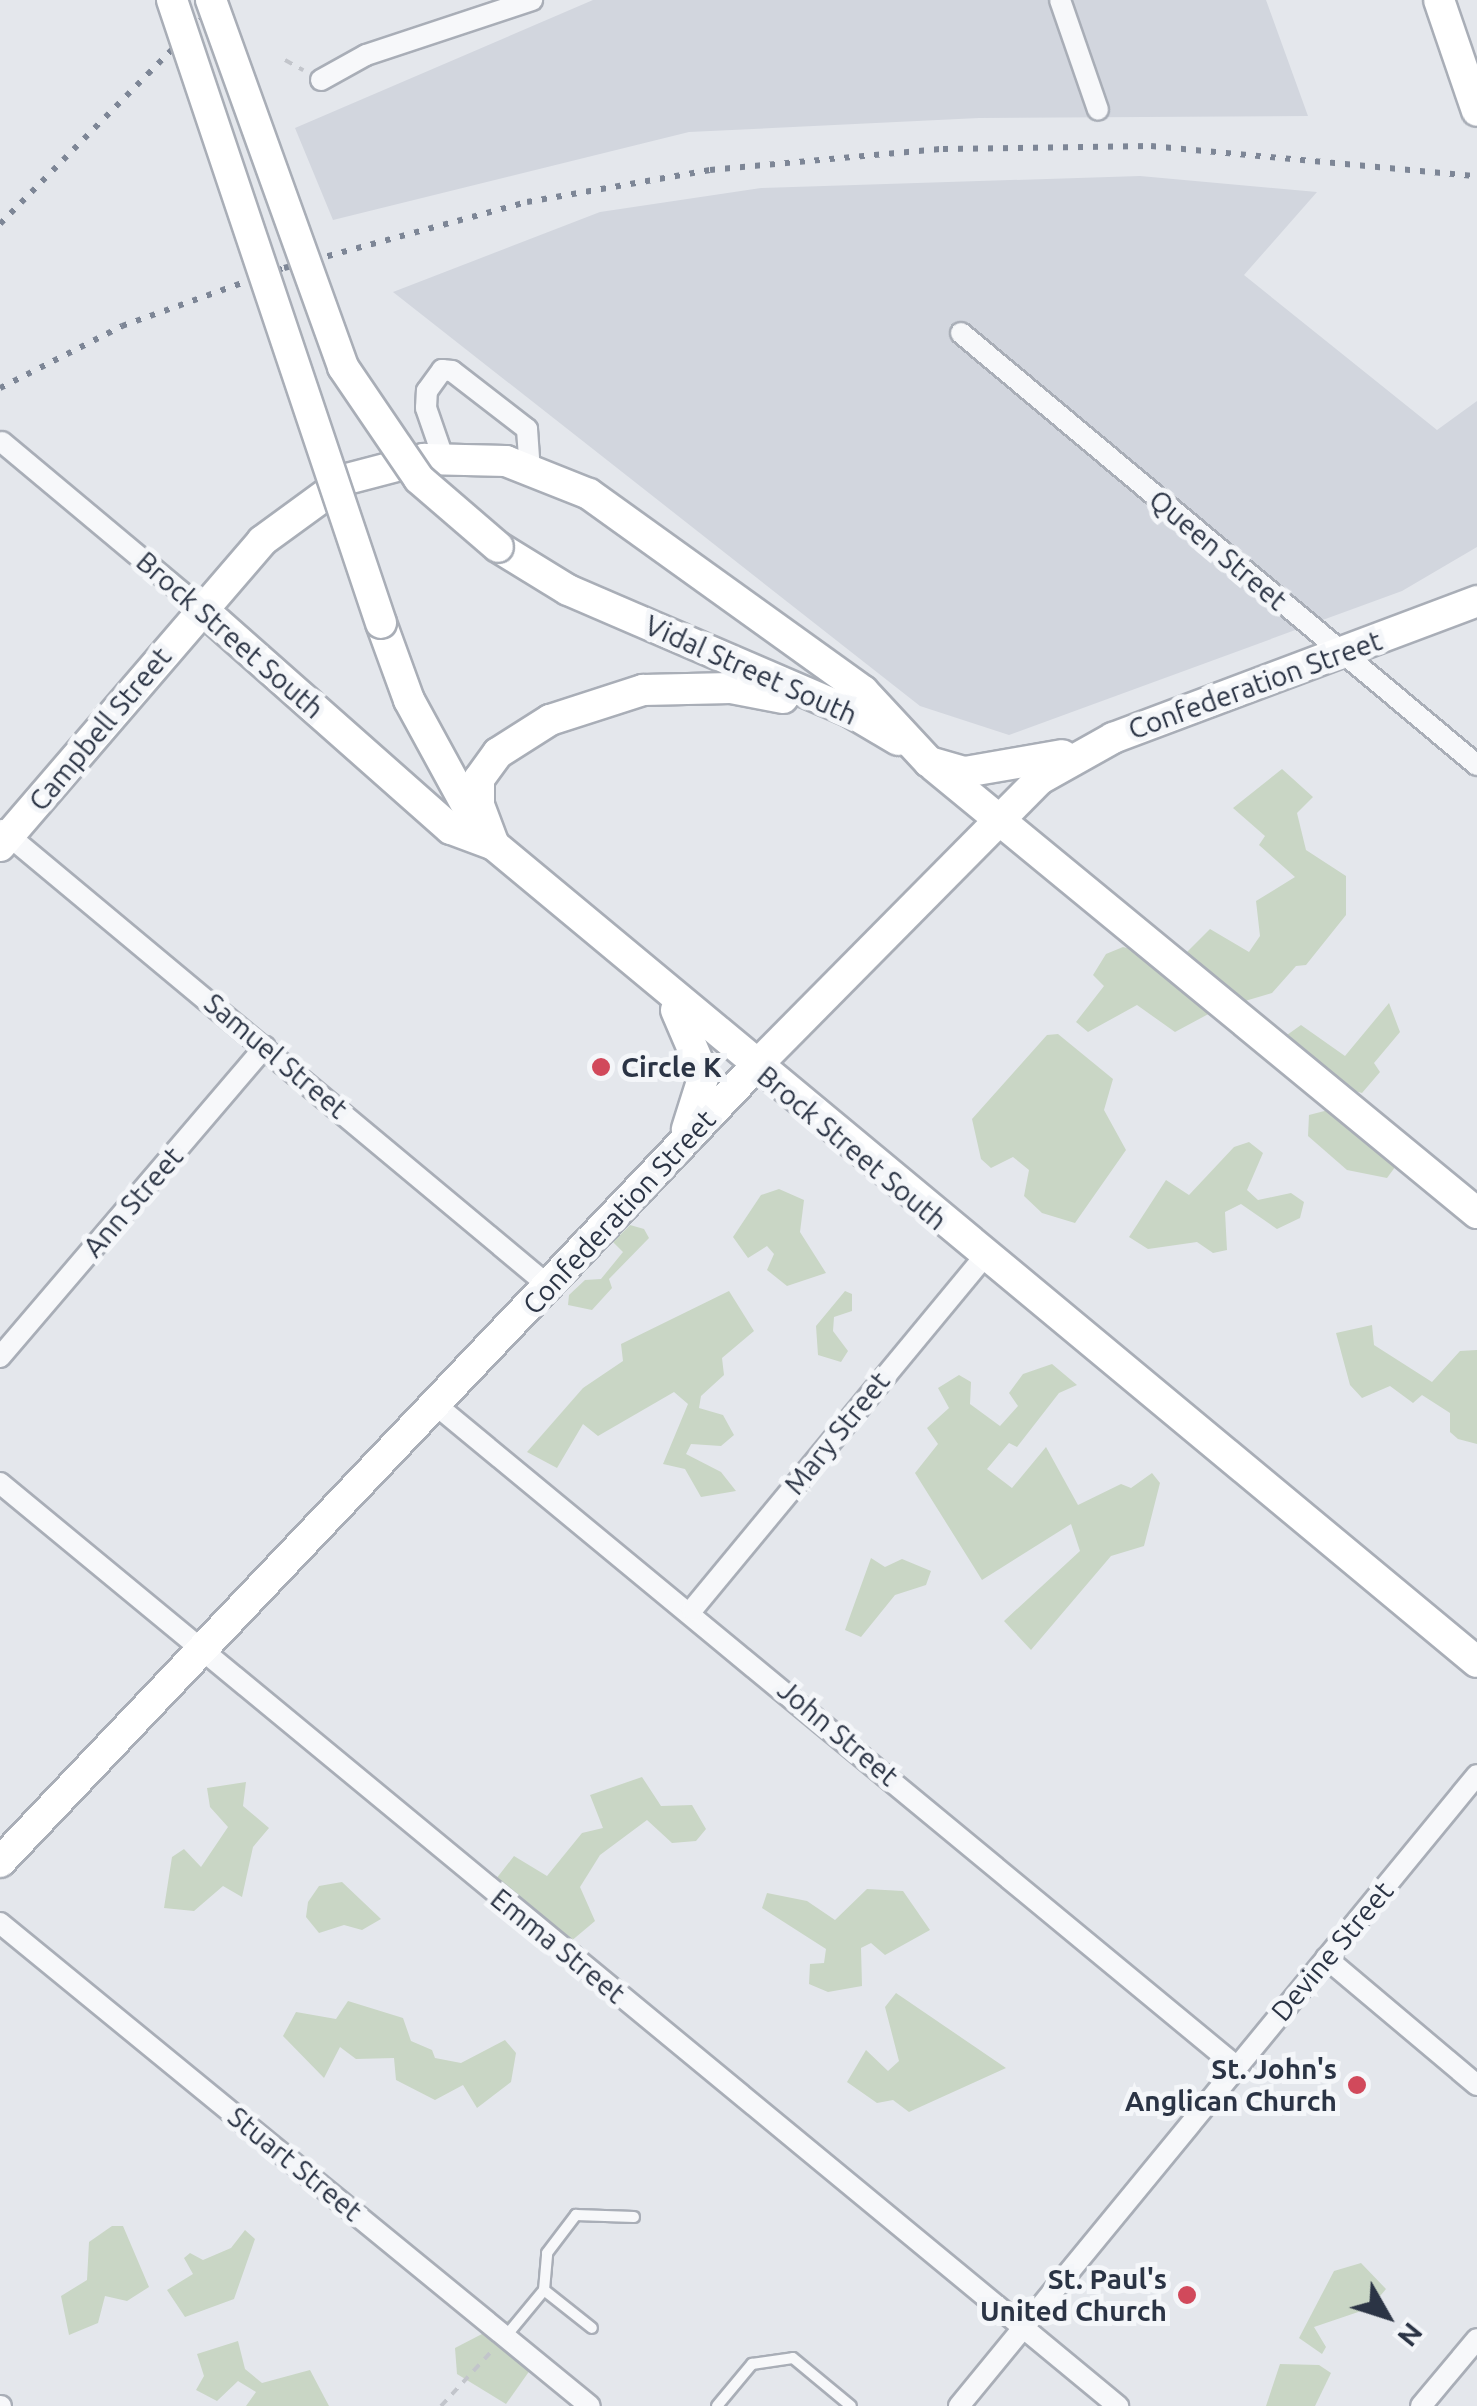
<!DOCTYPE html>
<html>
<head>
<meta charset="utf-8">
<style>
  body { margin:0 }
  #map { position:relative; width:1477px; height:2406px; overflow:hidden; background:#e4e7ec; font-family:Ubuntu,sans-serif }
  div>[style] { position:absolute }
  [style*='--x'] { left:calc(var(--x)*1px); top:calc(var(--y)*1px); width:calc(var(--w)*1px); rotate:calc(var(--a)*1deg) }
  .built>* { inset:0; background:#d2d6de }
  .green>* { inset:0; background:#c9d6c5 }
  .path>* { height:4px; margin-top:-2px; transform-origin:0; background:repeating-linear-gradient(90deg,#c2c5cb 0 8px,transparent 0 16px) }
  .roads { filter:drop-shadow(2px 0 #a9aeb7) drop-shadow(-2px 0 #a9aeb7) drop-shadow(0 2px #a9aeb7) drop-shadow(0 -2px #a9aeb7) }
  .lane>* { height:10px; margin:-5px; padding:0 5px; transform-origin:5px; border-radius:5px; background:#f7f8fa }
  .street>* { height:20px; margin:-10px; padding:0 10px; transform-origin:10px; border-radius:10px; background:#f7f8fa }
  .secondary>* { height:30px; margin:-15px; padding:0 15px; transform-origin:15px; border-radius:15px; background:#fff }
  .rail>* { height:6px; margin-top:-3px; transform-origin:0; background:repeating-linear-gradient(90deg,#7d8696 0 5px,transparent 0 15px) }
  .bridges { filter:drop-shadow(2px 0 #a9aeb7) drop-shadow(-2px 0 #a9aeb7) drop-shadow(0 2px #a9aeb7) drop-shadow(0 -2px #a9aeb7) }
  .secondary-bridge>* { height:30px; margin:-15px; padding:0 15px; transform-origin:15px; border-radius:15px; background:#fff }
  .dots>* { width:28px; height:28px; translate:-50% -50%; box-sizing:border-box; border:5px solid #f4f6f9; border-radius:50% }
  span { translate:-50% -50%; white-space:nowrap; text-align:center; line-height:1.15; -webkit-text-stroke:10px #f4f6f9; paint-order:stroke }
  .street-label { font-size:28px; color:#2b3445 }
  .poi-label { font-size:28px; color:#2b3445; font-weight:700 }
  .left { translate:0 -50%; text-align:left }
  .right { translate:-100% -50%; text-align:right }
  .north { position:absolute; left:1337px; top:2266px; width:100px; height:100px; -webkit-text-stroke:8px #f4f6f9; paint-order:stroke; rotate:129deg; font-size:28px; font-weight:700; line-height:40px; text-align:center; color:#2b3445 }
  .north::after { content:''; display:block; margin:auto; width:35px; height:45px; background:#2b3445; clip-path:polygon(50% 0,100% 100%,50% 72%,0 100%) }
</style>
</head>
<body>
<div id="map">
  <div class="built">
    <div style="clip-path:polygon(593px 0,1266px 0,1308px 116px,979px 118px,689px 132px,333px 220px,295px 128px)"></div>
    <div style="clip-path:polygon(1140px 176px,1317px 192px,1244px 275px,1437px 430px,1477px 401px,1477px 547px,1402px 591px,1009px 735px,920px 706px,393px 292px,600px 212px,761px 188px)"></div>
  </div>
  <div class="green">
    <div style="clip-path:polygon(1282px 769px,1313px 797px,1297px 813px,1306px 850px,1346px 876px,1346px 915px,1306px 965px,1296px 966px,1272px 993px,1245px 1001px,1182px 957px,1210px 929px,1249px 952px,1260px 936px,1256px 901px,1295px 877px,1259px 845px,1265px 836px,1233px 808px)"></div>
    <div style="clip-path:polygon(1123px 947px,1143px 952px,1214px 1011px,1175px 1032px,1137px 1005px,1088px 1032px,1076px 1022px,1104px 986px,1093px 975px,1106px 954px)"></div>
    <div style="clip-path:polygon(1389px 1003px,1400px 1032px,1374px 1063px,1380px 1072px,1362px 1093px,1343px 1088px,1280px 1040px,1301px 1025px,1345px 1056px)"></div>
    <div style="clip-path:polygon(1058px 1034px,1113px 1079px,1104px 1110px,1126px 1150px,1075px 1223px,1042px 1213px,1024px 1196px,1029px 1170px,1013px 1157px,991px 1168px,981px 1159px,972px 1119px,1047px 1035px)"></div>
    <div style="clip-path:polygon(1336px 1108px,1401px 1159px,1387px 1178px,1347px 1170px,1308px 1136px,1309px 1115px)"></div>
    <div style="clip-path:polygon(1249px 1142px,1263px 1153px,1247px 1190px,1258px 1200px,1291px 1193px,1304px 1202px,1300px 1218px,1277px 1229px,1241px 1204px,1225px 1212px,1227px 1250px,1213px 1253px,1197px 1242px,1148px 1249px,1129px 1237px,1166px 1180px,1189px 1195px,1234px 1147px)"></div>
    <div style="clip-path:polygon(779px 1189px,804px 1200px,800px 1232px,826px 1273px,787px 1286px,767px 1270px,774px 1254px,767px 1246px,748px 1258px,733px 1237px,761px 1195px)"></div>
    <div style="clip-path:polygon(630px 1225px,644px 1229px,649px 1238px,609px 1279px,612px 1288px,592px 1310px,568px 1305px,569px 1295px,585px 1280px,601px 1279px,623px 1252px,613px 1242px)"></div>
    <div style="clip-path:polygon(729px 1291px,754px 1331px,722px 1358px,724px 1375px,701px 1396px,699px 1408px,723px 1415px,734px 1435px,721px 1446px,691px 1444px,686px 1454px,721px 1472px,736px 1491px,701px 1497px,685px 1469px,663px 1464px,688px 1404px,674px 1392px,598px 1436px,583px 1424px,557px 1468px,527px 1452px,583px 1388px,623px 1361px,621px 1344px)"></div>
    <div style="clip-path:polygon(845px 1291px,852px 1294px,852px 1311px,834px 1317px,833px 1331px,848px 1351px,841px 1362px,818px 1355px,816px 1326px)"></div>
    <div style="clip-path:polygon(1372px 1325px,1374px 1345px,1432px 1382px,1460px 1351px,1477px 1350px,1477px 1444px,1458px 1439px,1450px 1432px,1450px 1413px,1422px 1395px,1413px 1403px,1390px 1386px,1362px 1398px,1350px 1385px,1336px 1333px)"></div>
    <div style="clip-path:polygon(1052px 1364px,1077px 1385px,1059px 1393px,1017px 1447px,1009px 1443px,987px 1469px,1012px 1488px,1046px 1447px,1078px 1505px,1121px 1484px,1131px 1488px,1152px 1473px,1160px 1483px,1144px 1546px,1111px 1556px,1031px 1650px,1004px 1621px,1080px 1551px,1071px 1524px,982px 1580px,915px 1473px,938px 1444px,927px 1428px,949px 1408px,938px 1388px,959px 1375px,971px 1382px,970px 1404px,1000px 1426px,1018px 1406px,1009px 1393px,1023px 1374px)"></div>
    <div style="clip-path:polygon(871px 1558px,885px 1567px,902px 1559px,931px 1571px,926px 1585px,895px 1595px,861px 1637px,845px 1630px)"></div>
    <div style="clip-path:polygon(642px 1777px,661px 1806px,692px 1805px,706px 1829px,696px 1841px,672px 1843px,647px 1820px,600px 1855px,580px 1887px,595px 1921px,557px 1953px,497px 1907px,496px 1879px,514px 1856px,547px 1876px,582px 1833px,603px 1828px,590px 1795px)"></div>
    <div style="clip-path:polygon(246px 1782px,243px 1806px,269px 1828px,253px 1847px,242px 1897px,223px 1886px,194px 1911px,164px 1908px,172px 1857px,184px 1849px,201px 1867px,228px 1827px,210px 1807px,207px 1788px)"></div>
    <div style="clip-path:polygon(342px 1882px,381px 1919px,362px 1930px,344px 1925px,319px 1933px,306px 1917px,308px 1902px,319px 1886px)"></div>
    <div style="clip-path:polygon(867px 1889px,903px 1891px,930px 1930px,885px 1955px,871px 1943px,861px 1948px,862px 1986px,828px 1992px,809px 1984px,810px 1964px,824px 1963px,826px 1949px,762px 1908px,767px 1893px,807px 1901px,835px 1920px)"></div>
    <div style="clip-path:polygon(896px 1993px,1006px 2068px,909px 2112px,893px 2100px,877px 2103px,847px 2082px,866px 2050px,888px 2071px,899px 2061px,885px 2007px)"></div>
    <div style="clip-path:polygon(348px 2001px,403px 2018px,411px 2041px,432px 2050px,435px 2058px,461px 2063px,505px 2040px,516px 2053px,511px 2082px,477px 2108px,463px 2085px,435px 2100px,396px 2080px,394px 2058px,356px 2059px,340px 2047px,324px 2078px,283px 2036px,296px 2012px,336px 2019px)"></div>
    <div style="clip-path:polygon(112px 2226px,123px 2226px,149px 2287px,127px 2301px,105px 2296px,98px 2323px,69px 2335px,61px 2296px,87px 2280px,89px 2242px)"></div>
    <div style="clip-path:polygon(245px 2230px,255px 2239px,234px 2299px,185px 2317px,167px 2290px,193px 2274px,184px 2258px,190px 2253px,203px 2260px,231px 2248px)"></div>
    <div style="clip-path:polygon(1361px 2263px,1386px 2289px,1370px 2308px,1314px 2327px,1326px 2347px,1322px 2354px,1299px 2338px,1334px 2271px)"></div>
    <div style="clip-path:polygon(509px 2320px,540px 2356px,506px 2404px,457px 2374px,455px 2348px)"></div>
    <div style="clip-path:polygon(238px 2341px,245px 2369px,262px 2383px,310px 2370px,329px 2406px,246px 2406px,256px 2392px,238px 2381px,217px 2401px,196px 2390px,204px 2376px,197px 2354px)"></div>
    <div style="clip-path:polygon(1280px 2364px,1319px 2365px,1331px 2373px,1315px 2406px,1266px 2406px)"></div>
  </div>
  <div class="path">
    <div style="--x:285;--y:60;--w:21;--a:29"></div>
    <div style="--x:441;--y:2406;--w:75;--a:-47.2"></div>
  </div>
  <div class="roads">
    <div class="lane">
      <div style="--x:544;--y:2290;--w:37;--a:-85"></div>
      <div style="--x:547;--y:2253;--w:48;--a:-52.7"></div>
      <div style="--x:576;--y:2215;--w:58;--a:2"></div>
      <div style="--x:506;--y:2336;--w:60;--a:-50.4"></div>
      <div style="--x:544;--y:2290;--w:61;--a:38.4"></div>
      <div style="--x:717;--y:2406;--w:55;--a:-50.2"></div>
      <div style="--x:752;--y:2364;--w:41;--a:-8.3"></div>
      <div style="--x:793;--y:2358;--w:75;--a:39.6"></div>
    </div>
    <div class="street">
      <div style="--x:1060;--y:0;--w:116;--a:70.9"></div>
      <div style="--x:321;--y:80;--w:51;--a:-29.1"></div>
      <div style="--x:366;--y:55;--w:175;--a:-18.3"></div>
      <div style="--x:961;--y:333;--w:673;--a:39.94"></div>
      <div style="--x:2;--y:442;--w:261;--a:39.9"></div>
      <div style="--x:443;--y:457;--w:52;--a:-109.1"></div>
      <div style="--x:426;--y:408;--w:17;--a:-87"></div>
      <div style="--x:427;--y:391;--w:26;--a:-54"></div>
      <div style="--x:442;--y:370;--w:10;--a:6"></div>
      <div style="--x:452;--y:371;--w:95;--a:37.7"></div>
      <div style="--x:527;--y:429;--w:39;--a:86"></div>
      <div style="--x:2;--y:830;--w:712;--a:39.82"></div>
      <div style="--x:0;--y:1357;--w:408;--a:-49.5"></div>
      <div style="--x:436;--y:1405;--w:1038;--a:39.57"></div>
      <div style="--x:0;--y:1483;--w:1450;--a:39.54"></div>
      <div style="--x:692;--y:1610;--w:458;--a:-50.4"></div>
      <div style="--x:0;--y:1923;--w:762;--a:39.31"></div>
      <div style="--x:1326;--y:1958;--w:197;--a:40.1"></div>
      <div style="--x:0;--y:2406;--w:1;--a:0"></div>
      <div style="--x:959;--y:2406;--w:816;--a:-50.62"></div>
      <div style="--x:1421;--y:2406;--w:87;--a:-50.1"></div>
    </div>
    <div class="secondary">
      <div style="--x:1439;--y:0;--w:117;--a:71.1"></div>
      <div style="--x:498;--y:547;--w:82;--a:31.6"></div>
      <div style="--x:568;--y:590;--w:306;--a:23.3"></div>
      <div style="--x:849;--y:711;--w:57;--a:30.6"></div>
      <div style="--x:202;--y:609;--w:332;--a:41.5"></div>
      <div style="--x:451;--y:829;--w:46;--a:20.4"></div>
      <div style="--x:494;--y:845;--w:1278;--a:39.73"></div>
      <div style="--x:381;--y:623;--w:82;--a:70"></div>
      <div style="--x:409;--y:700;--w:140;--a:61.4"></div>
      <div style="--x:935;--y:767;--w:702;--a:39.45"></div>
      <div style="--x:494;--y:845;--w:43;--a:-110.6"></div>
      <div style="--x:479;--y:805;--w:26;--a:-90"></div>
      <div style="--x:479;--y:779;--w:32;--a:-54"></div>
      <div style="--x:498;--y:753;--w:62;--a:-32.4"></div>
      <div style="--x:550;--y:720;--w:98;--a:-17.9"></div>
      <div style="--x:643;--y:690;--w:88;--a:-1.3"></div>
      <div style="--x:731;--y:688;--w:53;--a:10.9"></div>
      <div style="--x:0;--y:846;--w:402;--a:-49.3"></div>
      <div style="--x:262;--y:541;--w:105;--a:-36.1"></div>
      <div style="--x:347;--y:479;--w:80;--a:-14.6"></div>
      <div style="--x:424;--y:459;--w:82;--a:1.4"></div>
      <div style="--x:506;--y:461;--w:89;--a:21.7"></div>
      <div style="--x:589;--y:494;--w:337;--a:35.7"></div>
      <div style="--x:863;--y:691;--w:97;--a:47.1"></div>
      <div style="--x:929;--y:762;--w:37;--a:16"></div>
      <div style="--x:965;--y:772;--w:99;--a:-9.8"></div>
      <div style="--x:676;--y:1010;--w:71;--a:66.7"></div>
      <div style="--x:704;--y:1075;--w:57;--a:107.5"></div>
      <div style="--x:0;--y:1862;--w:1096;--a:-46.48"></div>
      <div style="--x:755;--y:1067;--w:405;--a:-45.3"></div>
      <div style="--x:1040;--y:779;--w:84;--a:-29.3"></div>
      <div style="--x:1113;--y:738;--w:389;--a:-20.6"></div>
    </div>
  </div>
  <div class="rail">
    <div style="--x:0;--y:224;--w:315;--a:-45.4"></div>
    <div style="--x:0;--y:388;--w:137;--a:-26.9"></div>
    <div style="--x:122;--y:326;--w:172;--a:-19.7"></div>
    <div style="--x:284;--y:268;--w:252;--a:-15.2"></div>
    <div style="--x:527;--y:202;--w:186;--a:-9.9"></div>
    <div style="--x:710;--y:170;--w:234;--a:-5.2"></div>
    <div style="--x:943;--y:149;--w:208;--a:-0.8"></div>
    <div style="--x:1151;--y:146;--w:327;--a:5.3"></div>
  </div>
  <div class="bridges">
    <div class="secondary-bridge">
      <div style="--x:172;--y:0;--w:657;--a:71.45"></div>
      <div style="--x:211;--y:0;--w:390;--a:70.2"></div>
      <div style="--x:343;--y:367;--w:135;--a:55.8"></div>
      <div style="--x:419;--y:479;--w:104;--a:40.7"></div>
    </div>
  </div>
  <div class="dots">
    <div style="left:601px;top:1067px;background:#d1495b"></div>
    <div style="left:1357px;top:2085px;background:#d1495b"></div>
    <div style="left:1187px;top:2295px;background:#d1495b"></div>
  </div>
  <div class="street-label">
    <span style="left:1218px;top:550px;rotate:40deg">Queen Street</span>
    <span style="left:230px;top:635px;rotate:41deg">Brock Street South</span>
    <span style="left:751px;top:670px;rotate:24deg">Vidal Street South</span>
    <span style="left:1255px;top:685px;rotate:-20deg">Confederation Street</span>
    <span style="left:100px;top:729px;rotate:-50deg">Campbell Street</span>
    <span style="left:276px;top:1056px;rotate:40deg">Samuel Street</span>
    <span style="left:852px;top:1148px;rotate:40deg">Brock Street South</span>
    <span style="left:133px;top:1202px;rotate:-49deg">Ann Street</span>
    <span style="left:619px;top:1212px;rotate:-47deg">Confederation Street</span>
    <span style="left:837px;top:1433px;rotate:-51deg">Mary Street</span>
    <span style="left:838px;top:1733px;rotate:40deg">John Street</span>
    <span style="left:558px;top:1946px;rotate:39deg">Emma Street</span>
    <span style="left:1332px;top:1951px;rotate:-50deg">Devine Street</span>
    <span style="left:295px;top:2164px;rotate:39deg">Stuart Street</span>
  </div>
  <div class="poi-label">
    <span class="left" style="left:621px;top:1067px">Circle K</span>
    <span class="right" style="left:1337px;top:2085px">St. John's<br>Anglican Church</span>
    <span class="right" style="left:1167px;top:2295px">St. Paul's<br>United Church</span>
  </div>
  <div class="north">N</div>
</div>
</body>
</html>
